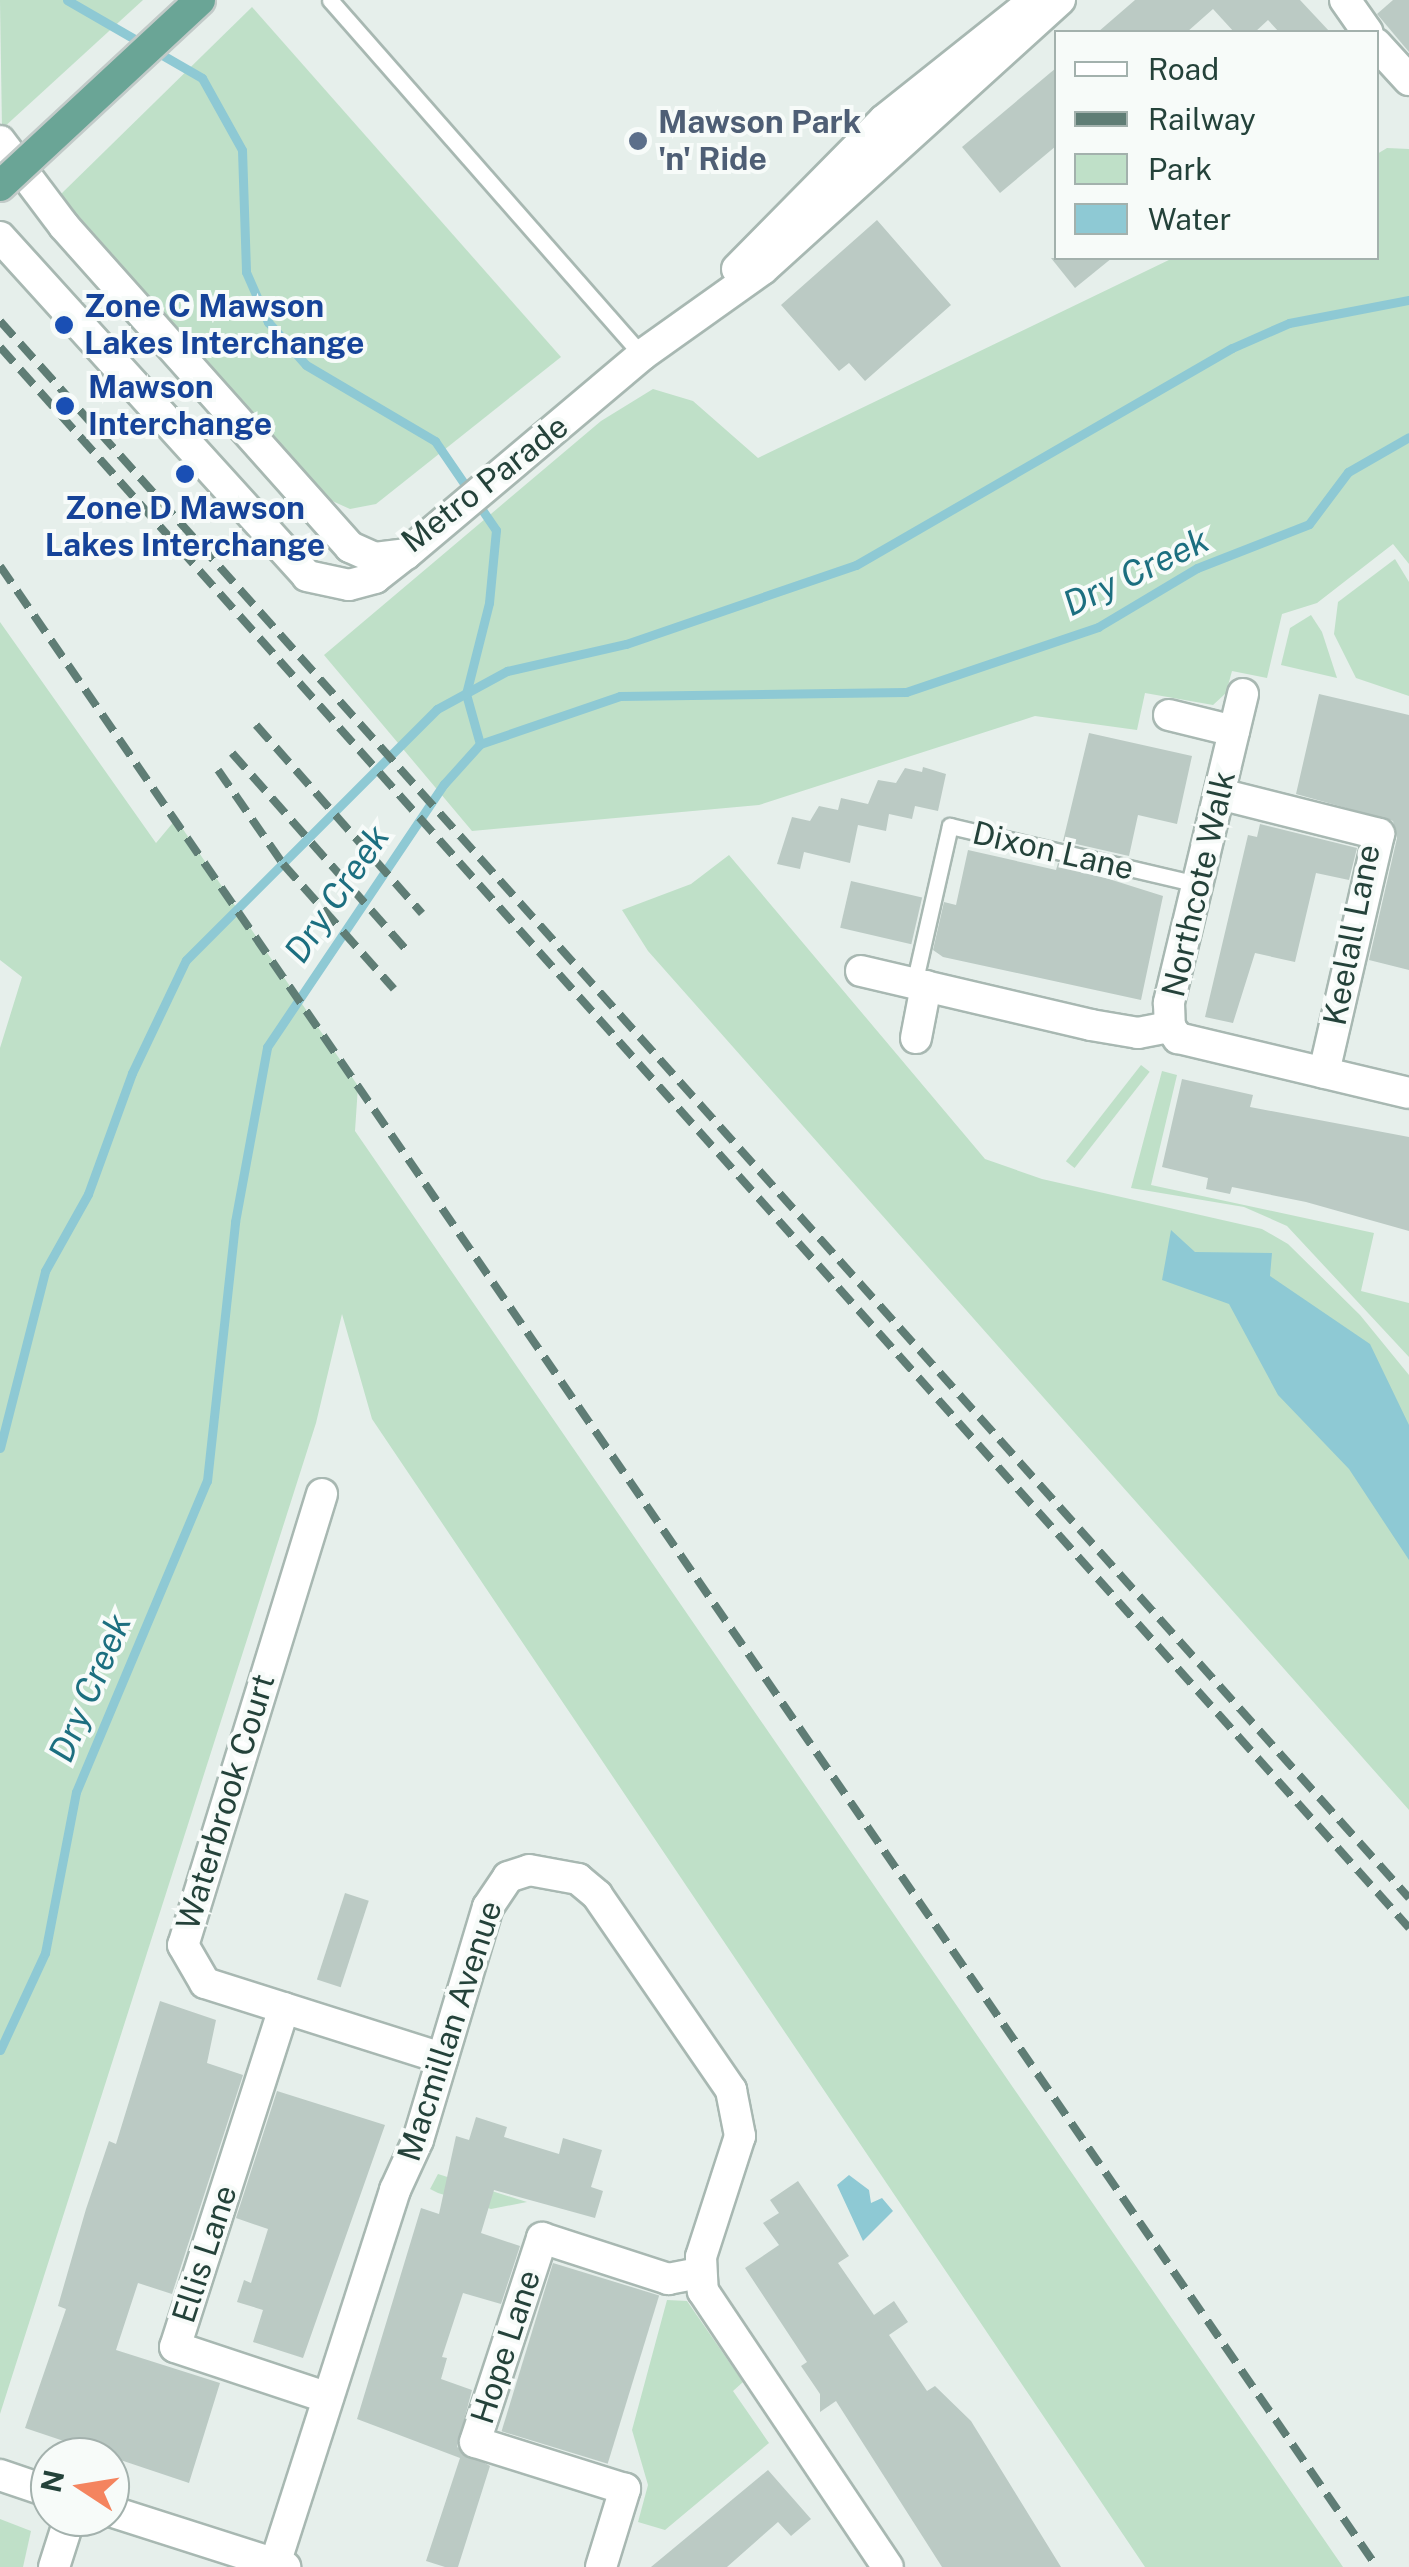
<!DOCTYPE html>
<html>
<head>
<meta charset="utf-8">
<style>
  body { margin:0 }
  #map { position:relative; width:1409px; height:2567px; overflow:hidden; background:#e6efeb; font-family:"Public Sans",sans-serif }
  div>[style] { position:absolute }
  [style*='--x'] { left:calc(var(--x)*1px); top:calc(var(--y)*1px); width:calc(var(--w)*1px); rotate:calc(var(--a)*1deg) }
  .green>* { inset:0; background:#bfe0c8; transform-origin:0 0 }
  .water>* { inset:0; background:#8ec9d4 }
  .stream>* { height:9px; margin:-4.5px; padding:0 4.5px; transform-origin:4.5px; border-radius:4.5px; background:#8ec9d4 }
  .building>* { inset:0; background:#bbcac4; transform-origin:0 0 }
  .roads { filter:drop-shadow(2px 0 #a8b8b2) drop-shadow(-2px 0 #a8b8b2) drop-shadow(0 2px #a8b8b2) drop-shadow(0 -2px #a8b8b2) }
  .service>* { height:15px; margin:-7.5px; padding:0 7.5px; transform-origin:7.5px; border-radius:7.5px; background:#fff }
  .minor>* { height:30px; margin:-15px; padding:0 15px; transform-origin:15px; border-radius:15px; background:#fff }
  .rail>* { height:8px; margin-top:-4px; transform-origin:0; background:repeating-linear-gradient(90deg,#5f7d75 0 20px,transparent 0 30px) }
  .bridges { filter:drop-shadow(2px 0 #c2cac8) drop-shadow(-2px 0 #c2cac8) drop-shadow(0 2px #c2cac8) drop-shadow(0 -2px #c2cac8) }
  .primary-bridge>* { height:30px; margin:-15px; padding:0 15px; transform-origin:15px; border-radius:15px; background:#6aa596 }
  .dots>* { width:28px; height:28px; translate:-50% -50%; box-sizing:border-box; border:5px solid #f7fbf9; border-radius:50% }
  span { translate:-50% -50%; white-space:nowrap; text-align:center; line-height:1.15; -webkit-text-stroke:8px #f7fbf9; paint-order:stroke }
  .service-label { font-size:32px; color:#4e5e75; font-weight:700 }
  .left { translate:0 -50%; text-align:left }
  .transit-label { font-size:32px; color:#164399; font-weight:700 }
  .street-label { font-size:32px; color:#24423a }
  .water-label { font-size:35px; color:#1c6f80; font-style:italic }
  .legend { position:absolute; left:1054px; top:30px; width:325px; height:230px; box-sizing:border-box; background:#f7fbf9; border:2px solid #a3b1ad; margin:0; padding:12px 18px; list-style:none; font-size:30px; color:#24423a }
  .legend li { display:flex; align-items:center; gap:20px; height:50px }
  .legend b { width:50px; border:2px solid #a3b1ad }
  .north { position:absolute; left:30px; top:2437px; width:100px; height:100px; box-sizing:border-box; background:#f7fbf9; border:2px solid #a3b1ad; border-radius:50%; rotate:282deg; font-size:28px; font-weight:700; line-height:40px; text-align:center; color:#24423a }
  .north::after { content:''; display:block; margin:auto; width:35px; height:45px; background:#f4845f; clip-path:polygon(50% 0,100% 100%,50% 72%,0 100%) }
</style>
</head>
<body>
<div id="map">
  <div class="green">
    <div style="clip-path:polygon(0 0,143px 0,2px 129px)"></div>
    <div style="clip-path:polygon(252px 7px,561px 357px,376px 504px,350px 509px,330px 500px,60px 195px)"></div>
    <div style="clip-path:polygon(1387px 148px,1409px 149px,1409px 564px,1393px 544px,1317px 603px,1282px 614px,1267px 678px,1232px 671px,1226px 693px,1213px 705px,1145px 693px,1137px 730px,1035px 716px,759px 805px,472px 831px,324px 655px,601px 421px,653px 389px,693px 401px,758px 458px,1173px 258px,1376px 258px,1377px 154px)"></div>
    <div style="clip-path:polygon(1395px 559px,1409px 582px,1409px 696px,1356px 678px,1334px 634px,1338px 602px)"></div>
    <div style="clip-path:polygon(1311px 615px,1322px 632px,1337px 678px,1281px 665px,1290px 628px)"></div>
    <div style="clip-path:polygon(0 622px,156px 843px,176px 819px,358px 1086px,355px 1131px,1343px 2567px,1145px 2567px,372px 1419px,342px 1314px,316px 1423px,0 2414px,0 1048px,22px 977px,0 960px)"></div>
    <div style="clip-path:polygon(729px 855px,985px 1159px,1042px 1179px,1262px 1229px,1288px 1244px,1360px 1315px,1409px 1375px,1409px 1810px,648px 951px,622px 910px,691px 884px)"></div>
    <div style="left:1141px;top:1065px;width:11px;height:122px;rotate:38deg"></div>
    <div style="clip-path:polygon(1162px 1071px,1177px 1075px,1151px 1185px,1374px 1233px,1361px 1291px,1409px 1303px,1409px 1357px,1287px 1226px,1244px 1207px,1131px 1188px)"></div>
    <div style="clip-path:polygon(438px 2174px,527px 2202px,491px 2209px,438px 2193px,430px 2189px)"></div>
    <div style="clip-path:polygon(667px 2300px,687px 2301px,743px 2382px,733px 2391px,769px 2443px,665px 2530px,638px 2522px,648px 2485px,632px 2430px)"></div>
    <div style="clip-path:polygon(0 2519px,31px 2531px,23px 2567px,0 2567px)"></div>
  </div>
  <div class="water">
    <div style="clip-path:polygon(1171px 1230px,1195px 1252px,1272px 1253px,1270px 1276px,1370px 1344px,1409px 1425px,1409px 1560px,1349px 1469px,1278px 1395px,1229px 1304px,1162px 1280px)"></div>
    <div style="clip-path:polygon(849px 2175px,869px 2190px,871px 2203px,882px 2198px,893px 2211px,863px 2241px,837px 2185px)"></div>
  </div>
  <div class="stream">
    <div style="--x:67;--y:0;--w:156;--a:30"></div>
    <div style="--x:202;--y:78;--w:82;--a:60.9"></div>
    <div style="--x:242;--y:150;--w:122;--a:88.1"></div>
    <div style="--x:246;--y:272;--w:55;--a:66.3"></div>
    <div style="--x:268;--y:322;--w:57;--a:48.5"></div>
    <div style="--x:306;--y:365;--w:150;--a:30.5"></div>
    <div style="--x:435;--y:441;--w:108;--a:55.6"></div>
    <div style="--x:496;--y:530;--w:73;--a:95.5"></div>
    <div style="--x:489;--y:603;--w:94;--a:104.2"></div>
    <div style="--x:466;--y:694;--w:52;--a:74.4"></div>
    <div style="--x:0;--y:1448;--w:183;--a:-75.7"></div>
    <div style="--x:45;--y:1271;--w:88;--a:-60.8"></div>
    <div style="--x:88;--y:1194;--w:129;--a:-70"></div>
    <div style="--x:132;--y:1073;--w:125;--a:-64.5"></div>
    <div style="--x:186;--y:960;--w:355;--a:-45"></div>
    <div style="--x:437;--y:709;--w:80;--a:-28.5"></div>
    <div style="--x:507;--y:671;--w:122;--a:-12.8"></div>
    <div style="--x:626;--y:644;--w:243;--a:-19"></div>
    <div style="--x:856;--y:565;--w:434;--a:-30"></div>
    <div style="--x:1232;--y:348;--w:62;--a:-23.7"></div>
    <div style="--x:1289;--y:323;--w:122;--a:-10.9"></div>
    <div style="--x:0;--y:2050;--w:107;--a:-65.1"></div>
    <div style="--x:45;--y:1953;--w:164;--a:-79.1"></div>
    <div style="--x:76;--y:1792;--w:337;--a:-67.2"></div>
    <div style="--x:207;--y:1481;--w:261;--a:-83.8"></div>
    <div style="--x:235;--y:1222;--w:178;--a:-79.6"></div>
    <div style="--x:267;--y:1047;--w:317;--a:-56.1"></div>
    <div style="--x:444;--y:784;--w:54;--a:-48"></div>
    <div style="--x:480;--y:744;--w:148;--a:-18.9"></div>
    <div style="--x:620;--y:696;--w:286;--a:-0.8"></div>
    <div style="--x:906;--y:692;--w:203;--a:-18.7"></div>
    <div style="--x:1098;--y:627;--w:115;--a:-30.8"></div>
    <div style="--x:1197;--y:568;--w:120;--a:-21.4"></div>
    <div style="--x:1309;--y:524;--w:65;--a:-53.1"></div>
    <div style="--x:1348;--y:472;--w:70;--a:-29.8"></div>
  </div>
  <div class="building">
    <div style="clip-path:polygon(1135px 0,1300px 0,1330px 32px,1279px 32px,1268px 20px,1255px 32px,1234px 32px,1213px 9px,1187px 32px,1098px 32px)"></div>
    <div style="clip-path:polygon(1393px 0,1409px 0,1409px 52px,1377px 14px)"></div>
    <div style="clip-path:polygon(1056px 68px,1056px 146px,1000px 193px,962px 147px)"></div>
    <div style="clip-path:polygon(877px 220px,951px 305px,865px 381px,849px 363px,839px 371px,781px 305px)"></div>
    <div style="clip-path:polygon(1051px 258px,1112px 258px,1075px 288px)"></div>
    <div style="clip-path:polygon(1319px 694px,1409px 715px,1409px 970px,1369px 960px,1397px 838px,1393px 821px,1296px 794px)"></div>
    <div style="clip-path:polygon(1089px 733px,1192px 756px,1177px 824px,1138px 815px,1129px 856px,1063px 841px)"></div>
    <div style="clip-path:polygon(923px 767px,946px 774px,938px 811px,915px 806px,912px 819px,889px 814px,886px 831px,858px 825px,850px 863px,804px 852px,800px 869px,777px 864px,792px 817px,810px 821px,819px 806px,838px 810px,841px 798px,868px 804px,878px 780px,896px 783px,905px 768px,922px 772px)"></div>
    <div style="clip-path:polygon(1260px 824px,1357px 848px,1349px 880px,1316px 873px,1295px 962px,1255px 953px,1233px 1023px,1205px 1017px,1248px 835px,1257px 837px)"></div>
    <div style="clip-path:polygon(968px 850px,1056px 870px,1058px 863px,1163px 896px,1141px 1000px,943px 957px,933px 950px,944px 902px,956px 905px)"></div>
    <div style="left:851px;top:881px;width:73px;height:48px;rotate:13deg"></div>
    <div style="clip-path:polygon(1182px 1079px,1253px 1095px,1250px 1107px,1409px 1137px,1409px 1231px,1306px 1202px,1232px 1187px,1230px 1194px,1206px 1189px,1208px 1178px,1162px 1167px)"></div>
    <div style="left:345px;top:1893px;width:25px;height:91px;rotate:18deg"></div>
    <div style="clip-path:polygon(160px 2001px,216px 2020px,207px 2063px,243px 2075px,172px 2294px,138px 2283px,116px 2350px,220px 2383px,189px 2483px,25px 2428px,66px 2309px,58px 2306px,86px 2209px,109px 2141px,116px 2144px)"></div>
    <div style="clip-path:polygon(277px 2091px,385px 2125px,303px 2358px,253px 2342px,263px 2310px,237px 2302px,244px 2280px,251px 2283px,268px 2229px,236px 2218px)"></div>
    <div style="clip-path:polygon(476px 2117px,507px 2127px,504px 2137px,559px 2154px,563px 2138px,602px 2150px,591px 2187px,603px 2191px,595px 2218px,494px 2190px,481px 2233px,520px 2246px,501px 2304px,463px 2293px,442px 2357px,447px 2358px,441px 2379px,472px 2390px,457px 2447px,490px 2466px,458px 2567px,445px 2567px,426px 2561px,460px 2458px,357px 2419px,421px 2208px,439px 2214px,456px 2136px,469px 2140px)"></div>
    <div style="clip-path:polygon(798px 2181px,849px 2256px,838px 2263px,874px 2315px,894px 2301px,908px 2322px,889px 2335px,927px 2391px,935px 2386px,971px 2421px,1061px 2567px,942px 2567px,836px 2401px,820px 2412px,820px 2394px,801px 2366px,807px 2362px,745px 2268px,779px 2245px,763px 2223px,779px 2213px,770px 2200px)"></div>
    <div style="left:553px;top:2263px;width:111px;height:176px;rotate:17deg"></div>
    <div style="clip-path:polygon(768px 2470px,811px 2519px,791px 2536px,778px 2522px,727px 2567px,651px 2567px)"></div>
  </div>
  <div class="roads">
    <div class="service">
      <div style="--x:330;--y:0;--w:473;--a:48.7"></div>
      <div style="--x:914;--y:984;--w:162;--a:-77.2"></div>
      <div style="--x:950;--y:826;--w:254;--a:13.2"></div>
    </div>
    <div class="minor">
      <div style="--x:1345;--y:0;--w:39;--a:55"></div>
      <div style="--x:1376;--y:44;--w:49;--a:47.5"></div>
      <div style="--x:0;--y:141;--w:106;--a:53"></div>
      <div style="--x:64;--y:226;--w:430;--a:48.3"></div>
      <div style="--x:350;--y:547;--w:27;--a:24"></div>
      <div style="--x:375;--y:558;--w:31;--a:-7"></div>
      <div style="--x:0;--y:237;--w:457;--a:47.8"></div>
      <div style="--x:307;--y:576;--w:43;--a:12.1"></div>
      <div style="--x:349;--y:585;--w:27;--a:-15"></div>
      <div style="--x:375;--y:578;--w:39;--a:-38"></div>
      <div style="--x:406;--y:554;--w:309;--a:-40.1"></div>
      <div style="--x:642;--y:355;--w:148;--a:-35.4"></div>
      <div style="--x:763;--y:269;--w:401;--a:-42.2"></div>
      <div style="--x:737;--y:269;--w:209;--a:-45.4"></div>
      <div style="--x:884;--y:120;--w:193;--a:-38.5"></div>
      <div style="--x:1243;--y:694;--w:318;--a:103.5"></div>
      <div style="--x:1169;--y:1003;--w:24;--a:88"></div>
      <div style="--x:1170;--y:1027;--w:14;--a:54"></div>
      <div style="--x:1178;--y:1038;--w:237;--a:13.4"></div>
      <div style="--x:1169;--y:715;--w:67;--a:13.8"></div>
      <div style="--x:1220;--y:794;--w:164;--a:14.1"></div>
      <div style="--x:1379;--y:834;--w:245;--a:103"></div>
      <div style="--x:861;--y:971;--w:236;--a:13.2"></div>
      <div style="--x:1091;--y:1025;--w:48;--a:9.7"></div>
      <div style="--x:1138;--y:1033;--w:33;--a:-11"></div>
      <div style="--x:916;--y:1038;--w:53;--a:-79.1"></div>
      <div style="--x:322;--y:1494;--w:472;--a:107.1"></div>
      <div style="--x:183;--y:1945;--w:44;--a:59.9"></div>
      <div style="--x:205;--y:1983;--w:249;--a:17.6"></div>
      <div style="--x:284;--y:2008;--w:356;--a:107.8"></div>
      <div style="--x:175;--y:2347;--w:161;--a:18.4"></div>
      <div style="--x:0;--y:2475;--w:53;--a:18.8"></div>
      <div style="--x:110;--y:2511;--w:184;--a:17.7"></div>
      <div style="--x:275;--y:2564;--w:393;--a:-72.2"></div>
      <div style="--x:395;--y:2190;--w:55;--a:-65.3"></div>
      <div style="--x:418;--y:2140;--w:243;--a:-73.3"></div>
      <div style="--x:488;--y:1907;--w:36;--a:-56"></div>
      <div style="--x:508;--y:1877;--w:22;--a:-18"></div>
      <div style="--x:529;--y:1870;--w:50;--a:10.4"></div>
      <div style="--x:578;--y:1879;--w:25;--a:40"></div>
      <div style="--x:597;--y:1895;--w:237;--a:55.5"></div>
      <div style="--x:731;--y:2090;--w:47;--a:78.9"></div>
      <div style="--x:740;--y:2136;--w:127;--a:107.9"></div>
      <div style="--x:701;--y:2257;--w:34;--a:87"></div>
      <div style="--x:703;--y:2291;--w:332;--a:56.2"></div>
      <div style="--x:54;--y:2567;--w:52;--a:-72.3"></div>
      <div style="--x:601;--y:2567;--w:82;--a:-72.9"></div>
      <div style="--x:625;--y:2489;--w:157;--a:-162.6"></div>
      <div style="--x:475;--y:2442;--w:215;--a:-71.8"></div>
      <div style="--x:542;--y:2238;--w:133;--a:18"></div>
      <div style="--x:668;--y:2279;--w:33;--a:-11"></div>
    </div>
  </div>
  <div class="rail">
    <div style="--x:0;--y:321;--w:2115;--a:48.22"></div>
    <div style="--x:0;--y:347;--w:2118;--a:48.29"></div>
    <div style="--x:0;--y:566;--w:2429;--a:55.47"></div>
    <div style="--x:256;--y:725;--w:251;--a:48.6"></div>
    <div style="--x:232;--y:753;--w:266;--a:48.5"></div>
    <div style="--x:218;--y:770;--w:114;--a:55.3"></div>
    <div style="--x:283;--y:864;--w:167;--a:48.4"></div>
  </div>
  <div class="bridges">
    <div class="primary-bridge">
      <div style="--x:0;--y:186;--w:273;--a:-42.9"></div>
    </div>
  </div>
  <div class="dots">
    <div style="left:638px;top:141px;background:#5c6f8a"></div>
    <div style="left:64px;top:325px;background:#1a4fb4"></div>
    <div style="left:65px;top:406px;background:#1a4fb4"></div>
    <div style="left:185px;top:474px;background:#1a4fb4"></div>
  </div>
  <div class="service-label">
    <span class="left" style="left:658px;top:141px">Mawson Park<br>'n' Ride</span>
  </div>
  <div class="transit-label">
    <span class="left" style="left:84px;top:325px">Zone C Mawson<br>Lakes Interchange</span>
    <span class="left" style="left:88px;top:406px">Mawson<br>Interchange</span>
    <span style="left:185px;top:527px">Zone D Mawson<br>Lakes Interchange</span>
  </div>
  <div class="street-label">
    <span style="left:485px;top:484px;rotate:-38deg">Metro Parade</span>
    <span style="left:1053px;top:851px;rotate:13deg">Dixon Lane</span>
    <span style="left:1199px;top:884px;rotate:-77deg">Northcote Walk</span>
    <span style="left:1352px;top:935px;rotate:-79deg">Keelall Lane</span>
    <span style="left:226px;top:1802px;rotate:-73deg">Waterbrook Court</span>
    <span style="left:450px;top:2031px;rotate:-72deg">Macmillan Avenue</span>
    <span style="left:205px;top:2254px;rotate:-72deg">Ellis Lane</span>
    <span style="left:506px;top:2347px;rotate:-72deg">Hope Lane</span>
  </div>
  <div class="water-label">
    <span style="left:1136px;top:572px;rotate:-26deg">Dry Creek</span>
    <span style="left:337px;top:894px;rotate:-56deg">Dry Creek</span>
    <span style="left:90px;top:1688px;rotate:-67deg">Dry Creek</span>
  </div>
  <ul class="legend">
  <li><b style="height:12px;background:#fff"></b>Road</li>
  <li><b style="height:12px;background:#5f7d75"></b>Railway</li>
  <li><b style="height:28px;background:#bfe0c8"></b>Park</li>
  <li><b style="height:28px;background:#8ec9d4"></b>Water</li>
  </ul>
  <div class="north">N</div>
</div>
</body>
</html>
